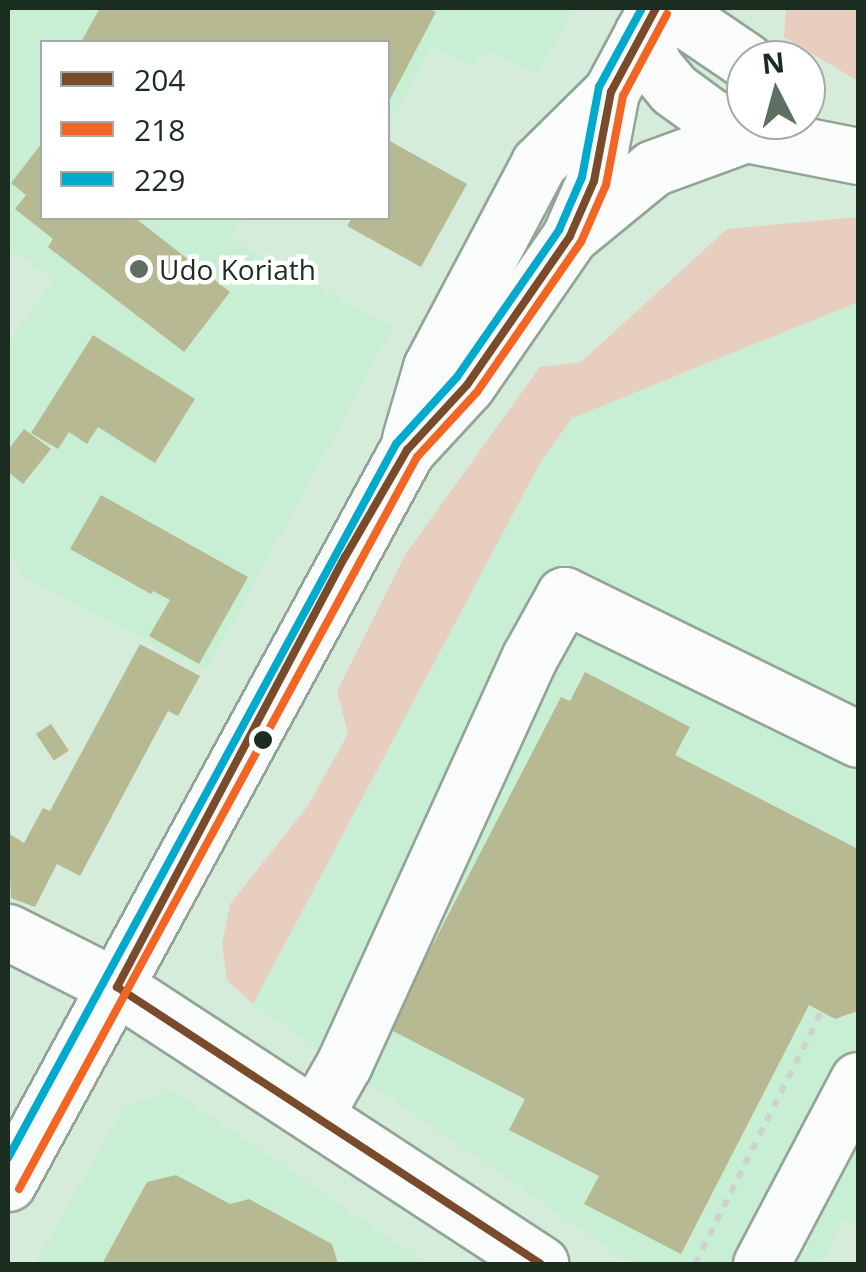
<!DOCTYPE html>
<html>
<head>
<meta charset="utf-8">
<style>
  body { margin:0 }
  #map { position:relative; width:866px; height:1272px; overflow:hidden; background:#d5ecdb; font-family:"Open Sans",sans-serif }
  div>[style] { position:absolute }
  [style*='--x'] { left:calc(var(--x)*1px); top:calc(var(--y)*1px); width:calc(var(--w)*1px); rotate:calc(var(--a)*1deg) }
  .built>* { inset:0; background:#c8efd3 }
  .green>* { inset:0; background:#e8cebe }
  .building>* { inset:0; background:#b6b992; transform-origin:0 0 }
  .path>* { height:6px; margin-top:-3px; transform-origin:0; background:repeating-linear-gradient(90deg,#ccd2cd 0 8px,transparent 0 16px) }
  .roads { filter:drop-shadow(2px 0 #92a497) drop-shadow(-2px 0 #92a497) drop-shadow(0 2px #92a497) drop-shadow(0 -2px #92a497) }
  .minor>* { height:55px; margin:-27.5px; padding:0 27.5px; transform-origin:27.5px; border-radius:27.5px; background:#f9fcfa }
  .major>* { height:55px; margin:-27.5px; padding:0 27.5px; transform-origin:27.5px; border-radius:27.5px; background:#f9fcfa }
  .highway>* { height:55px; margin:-27.5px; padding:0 27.5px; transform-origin:27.5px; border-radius:27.5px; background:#f9fcfa }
  .bus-1>* { height:8px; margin:-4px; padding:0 4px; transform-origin:4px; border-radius:4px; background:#7a4b2a }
  .bus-2>* { height:8px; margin:-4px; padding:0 4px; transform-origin:4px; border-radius:4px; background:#f26522 }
  .bus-3>* { height:8px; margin:-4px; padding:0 4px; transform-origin:4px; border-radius:4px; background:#00a9ce }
  .dots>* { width:28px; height:28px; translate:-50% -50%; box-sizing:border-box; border:5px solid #fff; border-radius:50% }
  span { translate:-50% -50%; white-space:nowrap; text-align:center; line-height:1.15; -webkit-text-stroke:9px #fff; paint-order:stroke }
  .poi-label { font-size:28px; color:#1b2c20 }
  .left { translate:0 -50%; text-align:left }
  .frame { position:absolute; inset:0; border:10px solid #1b2c20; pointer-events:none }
  .legend { position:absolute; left:40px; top:40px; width:350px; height:180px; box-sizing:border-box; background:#fff; border:2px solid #a4aba6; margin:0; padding:12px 18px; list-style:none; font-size:30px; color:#1b2c20 }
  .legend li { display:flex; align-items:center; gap:20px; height:50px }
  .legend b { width:50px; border:2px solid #a4aba6 }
  .north { position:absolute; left:726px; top:40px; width:100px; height:100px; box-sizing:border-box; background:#fff; border:2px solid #a4aba6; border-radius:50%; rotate:354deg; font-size:28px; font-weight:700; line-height:40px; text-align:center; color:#1b2c20 }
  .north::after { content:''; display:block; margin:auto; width:35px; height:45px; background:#5c6f61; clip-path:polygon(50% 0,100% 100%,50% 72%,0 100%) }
</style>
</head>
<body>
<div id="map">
  <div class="built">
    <div style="clip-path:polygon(8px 8px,574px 8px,536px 75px,486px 48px,472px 67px,433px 46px,388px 125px,388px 42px,42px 42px,42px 218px,243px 218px,231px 239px,393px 327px,206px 671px,25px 579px,8px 552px,8px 344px,54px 280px,8px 247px)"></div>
    <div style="clip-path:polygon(858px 302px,858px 1226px,844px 1219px,821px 1264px,632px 1264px,253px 1004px,540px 463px,572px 418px)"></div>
    <div style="clip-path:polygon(174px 1091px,427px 1264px,35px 1264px,124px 1107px)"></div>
  </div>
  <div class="green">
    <div style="clip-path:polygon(786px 8px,858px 8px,858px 81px,784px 37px)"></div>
    <div style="clip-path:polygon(858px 217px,858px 302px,572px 418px,540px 463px,253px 1004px,227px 980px,222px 944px,230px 904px,307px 807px,348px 734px,337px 691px,405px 555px,540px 367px,581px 362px,727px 229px)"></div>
  </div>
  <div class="building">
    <div style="clip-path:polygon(100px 8px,428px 8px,436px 12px,388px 103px,388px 42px,81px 42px)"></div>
    <div style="clip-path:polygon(388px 140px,467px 184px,421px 267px,347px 226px,352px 218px,388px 218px)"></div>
    <div style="clip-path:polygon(42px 143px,42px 218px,135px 218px,230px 292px,184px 352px,48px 247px,53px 239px,15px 209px,26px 195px,11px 183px)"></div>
    <div style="clip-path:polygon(93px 335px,195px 399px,155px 463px,98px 427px,87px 444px,69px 432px,58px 449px,31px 433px)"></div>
    <div style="clip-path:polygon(24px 429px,51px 449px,23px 484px,8px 472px,8px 450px)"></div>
    <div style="clip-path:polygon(101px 495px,248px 577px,199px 664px,149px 636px,170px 600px,153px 591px,151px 594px,70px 549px)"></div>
    <div style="clip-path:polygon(140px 644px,200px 676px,178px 716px,168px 711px,80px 876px,57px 864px,35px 907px,11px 898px,8px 833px,24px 843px,43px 808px,50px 811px)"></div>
    <div style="clip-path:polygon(585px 672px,690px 727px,675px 755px,858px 849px,858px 1011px,835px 1019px,809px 1005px,681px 1254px,584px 1204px,599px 1176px,509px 1130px,525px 1099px,389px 1029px,561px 697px,570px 701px)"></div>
    <div style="left:51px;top:724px;width:32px;height:18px;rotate:56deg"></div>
    <div style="clip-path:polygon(176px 1175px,230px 1204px,249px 1199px,332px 1244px,338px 1264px,102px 1264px,147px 1182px)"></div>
  </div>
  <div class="path">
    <div style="--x:695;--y:1264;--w:282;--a:-63.4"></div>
  </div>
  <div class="roads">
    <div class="minor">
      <div style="--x:8;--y:932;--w:122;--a:26.8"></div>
      <div style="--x:117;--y:987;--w:506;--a:33.16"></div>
      <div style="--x:316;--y:1113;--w:56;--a:-60.3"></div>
      <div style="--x:344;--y:1064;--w:446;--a:-65.5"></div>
      <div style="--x:529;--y:658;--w:72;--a:-60.9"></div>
      <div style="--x:564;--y:595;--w:327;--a:26.1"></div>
      <div style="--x:761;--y:1264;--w:208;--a:-62.2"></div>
    </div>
    <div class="major">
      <div style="--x:410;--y:439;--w:75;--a:-73.7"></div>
      <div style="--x:431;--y:367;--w:231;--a:-62.1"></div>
      <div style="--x:539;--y:163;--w:101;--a:-44.6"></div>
      <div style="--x:8;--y:1183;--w:835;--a:-61.44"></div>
      <div style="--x:407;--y:450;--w:88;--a:-47.3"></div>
      <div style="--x:467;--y:385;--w:181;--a:-55.3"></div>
      <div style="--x:570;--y:236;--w:60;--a:-66.4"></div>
      <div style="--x:594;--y:181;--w:91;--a:-79.2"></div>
      <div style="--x:611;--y:92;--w:95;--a:-61.8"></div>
    </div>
    <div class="highway">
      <div style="--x:668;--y:8;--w:94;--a:34.2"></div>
      <div style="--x:642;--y:33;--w:35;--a:70"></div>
      <div style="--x:654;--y:66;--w:30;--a:50"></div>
      <div style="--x:673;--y:89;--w:46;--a:36.1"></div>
      <div style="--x:710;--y:116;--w:40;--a:26.6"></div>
      <div style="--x:746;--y:134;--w:114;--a:11.1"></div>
      <div style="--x:570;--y:236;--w:107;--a:-39.3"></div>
      <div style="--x:653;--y:168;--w:99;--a:-20.1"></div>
    </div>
  </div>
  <div class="bus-1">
    <div style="--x:117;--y:987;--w:487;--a:-62.1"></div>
    <div style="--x:345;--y:557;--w:124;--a:-59.9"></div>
    <div style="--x:407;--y:450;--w:88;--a:-47.3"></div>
    <div style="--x:467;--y:385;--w:181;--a:-55.3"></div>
    <div style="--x:570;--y:236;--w:60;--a:-66.4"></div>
    <div style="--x:594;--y:181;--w:91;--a:-79.2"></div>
    <div style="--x:611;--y:92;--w:95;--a:-61.8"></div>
    <div style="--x:117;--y:987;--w:506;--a:33.16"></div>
  </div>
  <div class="bus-2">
    <div style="--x:19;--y:1189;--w:833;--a:-61.47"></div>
    <div style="--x:417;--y:457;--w:88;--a:-47.3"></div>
    <div style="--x:477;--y:392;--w:183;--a:-55.3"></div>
    <div style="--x:581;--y:242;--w:62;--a:-66.3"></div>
    <div style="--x:606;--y:185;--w:91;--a:-79.2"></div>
    <div style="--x:623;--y:96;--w:93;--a:-61.8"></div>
  </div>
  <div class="bus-3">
    <div style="--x:8;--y:1158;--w:813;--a:-61.48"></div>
    <div style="--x:396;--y:444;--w:91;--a:-47.7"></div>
    <div style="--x:457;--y:377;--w:179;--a:-55.2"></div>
    <div style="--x:559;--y:230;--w:58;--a:-66.5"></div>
    <div style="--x:582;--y:177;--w:92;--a:-79.3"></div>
    <div style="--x:599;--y:87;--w:90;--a:-61.4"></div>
  </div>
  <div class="dots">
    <div style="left:139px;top:269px;background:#5c6f61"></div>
    <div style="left:263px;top:740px;background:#1b2c20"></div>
  </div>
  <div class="poi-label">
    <span class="left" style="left:159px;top:269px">Udo Koriath</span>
  </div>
  <div class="frame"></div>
  <ul class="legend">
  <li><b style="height:12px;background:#7a4b2a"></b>204</li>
  <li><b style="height:12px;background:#f26522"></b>218</li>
  <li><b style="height:12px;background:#00a9ce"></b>229</li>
  </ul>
  <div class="north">N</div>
</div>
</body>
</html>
